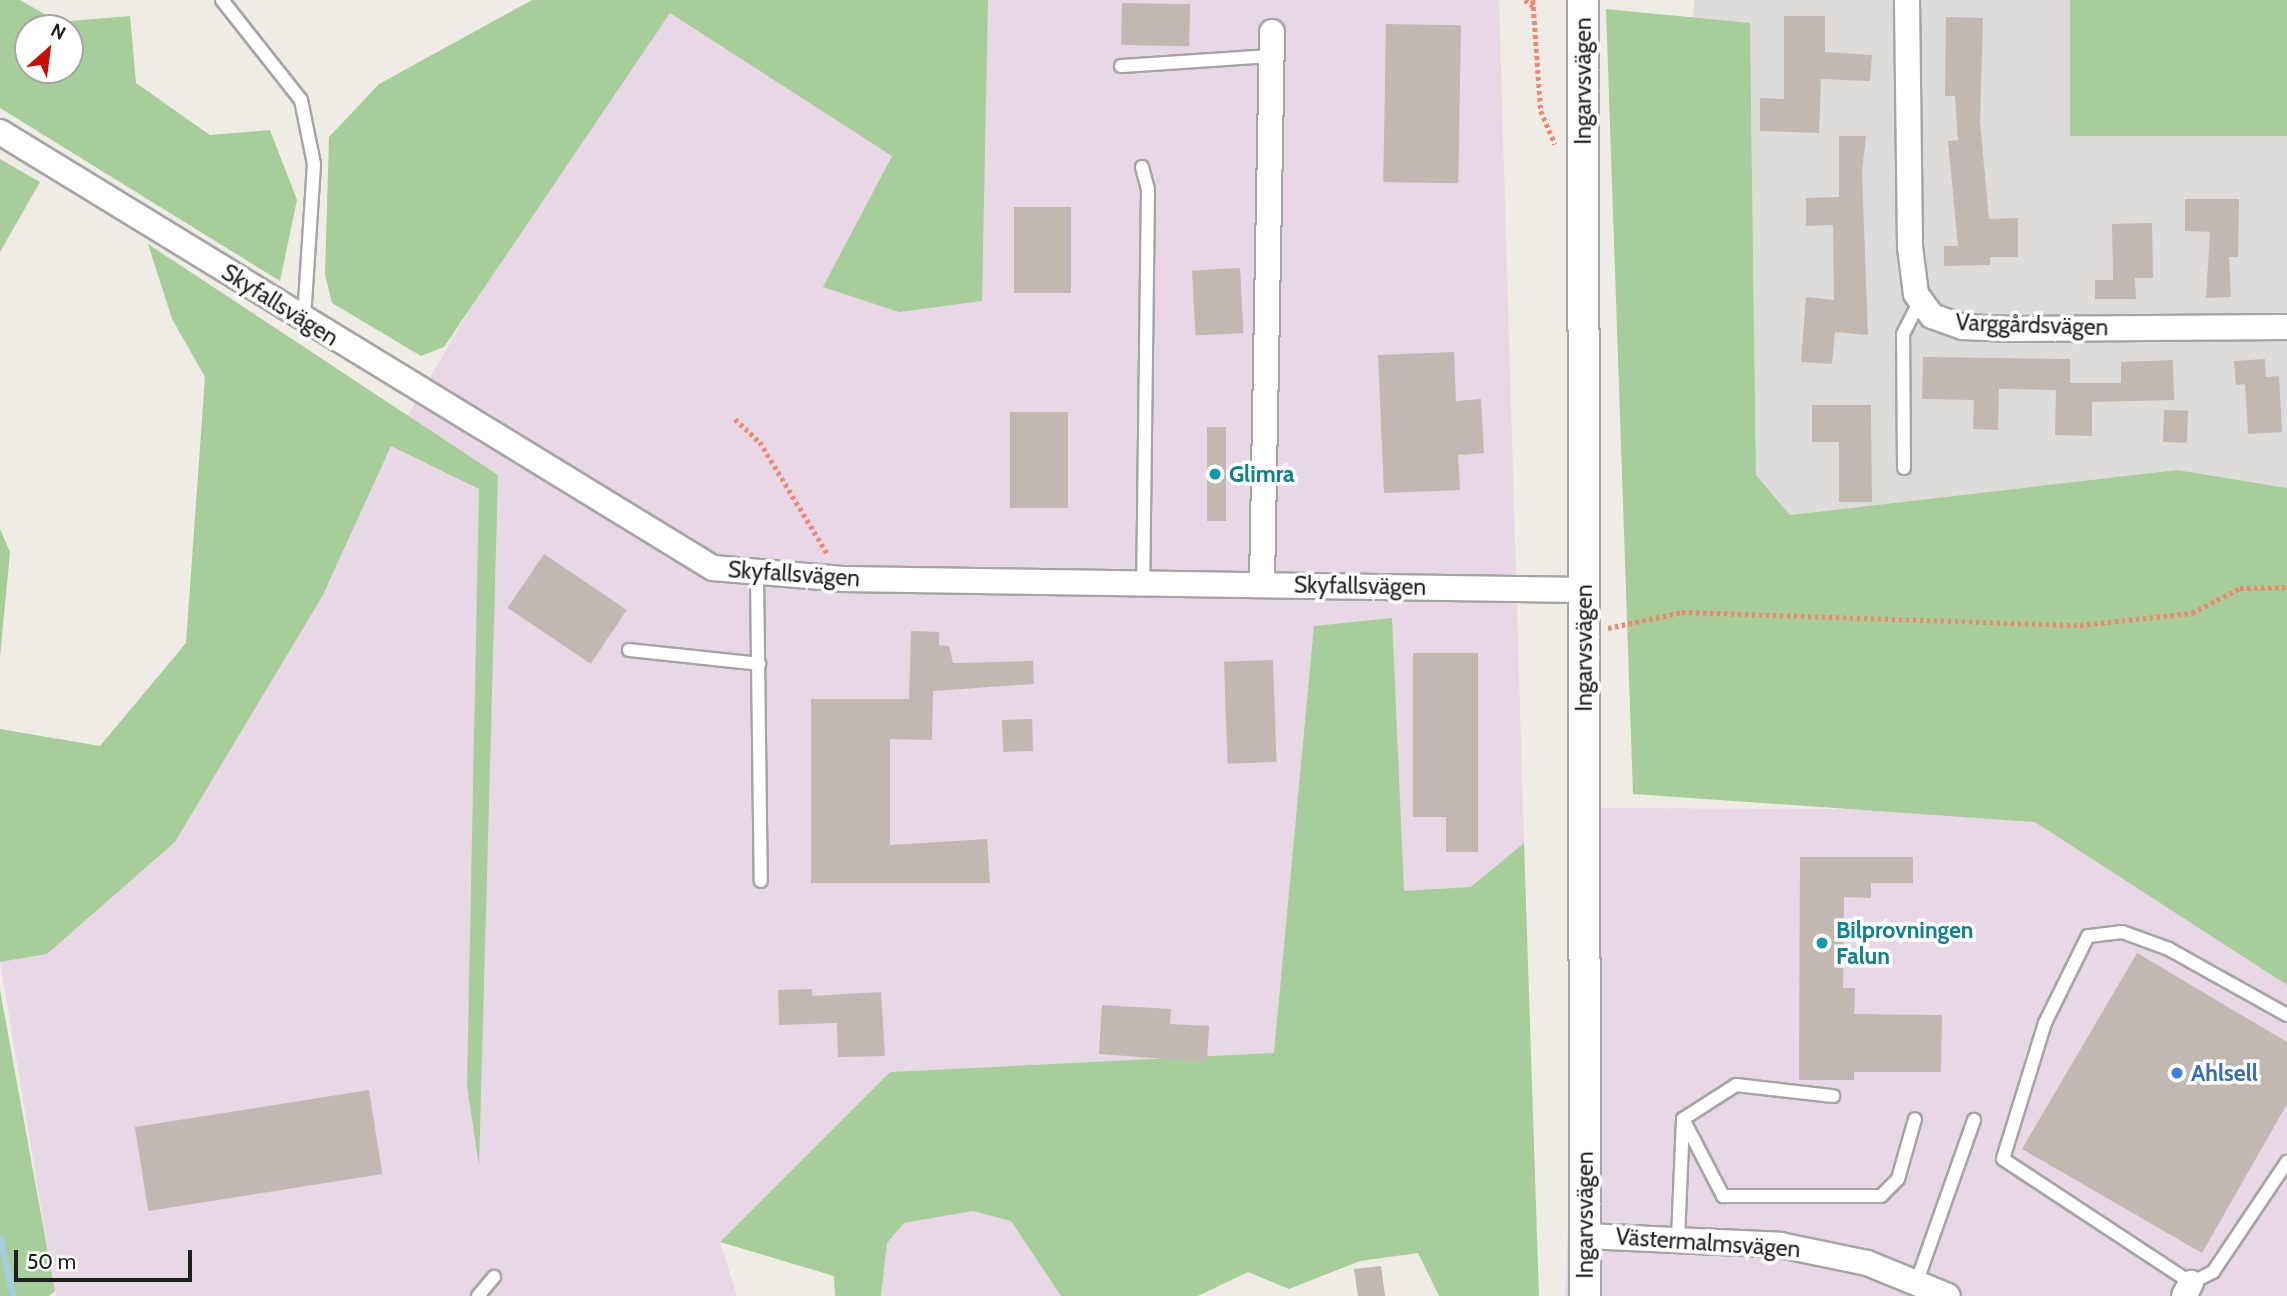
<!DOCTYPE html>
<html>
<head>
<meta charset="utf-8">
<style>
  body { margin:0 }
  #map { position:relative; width:2287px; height:1296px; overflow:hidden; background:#efece5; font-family:Cabin,sans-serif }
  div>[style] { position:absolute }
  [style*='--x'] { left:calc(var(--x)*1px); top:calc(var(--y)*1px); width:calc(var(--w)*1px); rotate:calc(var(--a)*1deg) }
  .residential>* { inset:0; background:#dddcdb }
  .industrial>* { inset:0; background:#e8d7e4 }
  .forest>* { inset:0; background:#a7cd9b; transform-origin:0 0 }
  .stream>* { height:7px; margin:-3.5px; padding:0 3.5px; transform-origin:3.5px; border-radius:3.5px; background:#a6cddc }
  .building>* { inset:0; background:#c0b8b1; transform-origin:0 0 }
  .path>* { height:4.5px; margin-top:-2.25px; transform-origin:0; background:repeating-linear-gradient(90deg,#f6846f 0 3.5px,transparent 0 7px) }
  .roads { filter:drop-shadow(2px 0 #a5a5a5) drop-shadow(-2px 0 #a5a5a5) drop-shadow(0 2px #a5a5a5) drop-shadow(0 -2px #a5a5a5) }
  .service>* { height:12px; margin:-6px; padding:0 6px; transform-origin:6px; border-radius:6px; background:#fff }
  .minor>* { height:24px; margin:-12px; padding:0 12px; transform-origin:12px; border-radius:12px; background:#fff }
  .tertiary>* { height:30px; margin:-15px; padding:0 15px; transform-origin:15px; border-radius:15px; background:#fff }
  .dots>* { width:19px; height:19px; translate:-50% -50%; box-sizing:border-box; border:4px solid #fff; border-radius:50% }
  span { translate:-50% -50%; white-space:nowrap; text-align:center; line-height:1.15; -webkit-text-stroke:7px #fff; paint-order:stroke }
  .street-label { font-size:23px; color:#1e1e1e }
  .culture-label { font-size:23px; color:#0d838f; font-weight:700 }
  .left { translate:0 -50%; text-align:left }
  .shop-label { font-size:23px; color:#366cbe; font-weight:700 }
  .north { position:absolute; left:14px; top:14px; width:70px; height:70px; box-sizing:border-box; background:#fff; border:2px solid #a5a5a5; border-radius:50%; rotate:28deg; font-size:19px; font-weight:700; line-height:28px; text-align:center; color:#1e1e1e }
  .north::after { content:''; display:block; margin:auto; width:24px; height:32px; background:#c80f05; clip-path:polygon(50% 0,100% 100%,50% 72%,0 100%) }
  .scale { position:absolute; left:14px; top:1250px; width:178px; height:32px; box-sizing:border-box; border:4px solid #1e1e1e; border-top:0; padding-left:9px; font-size:21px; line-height:24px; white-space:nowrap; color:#1e1e1e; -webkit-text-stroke:5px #fff; paint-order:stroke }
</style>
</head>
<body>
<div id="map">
  <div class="residential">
    <div style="clip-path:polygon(1694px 0,2287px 0,2287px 488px,2177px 470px,1790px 515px,1756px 475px,1750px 23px,1693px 22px)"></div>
  </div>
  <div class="industrial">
    <div style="clip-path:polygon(651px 0,1499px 0,1524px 843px,1275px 1053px,890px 1072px,720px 1242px,737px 1296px,56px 1296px,0 962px,47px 954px,175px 842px,322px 597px,390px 446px)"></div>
    <div style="clip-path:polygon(1587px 808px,2049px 810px,2287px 969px,2287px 1296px,1565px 1296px)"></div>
    <div style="clip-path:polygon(973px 1211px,1011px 1221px,1061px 1296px,881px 1296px,887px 1243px,904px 1223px)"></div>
  </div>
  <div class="forest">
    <div style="clip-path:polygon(evenodd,0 0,20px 0,58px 22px,130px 16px,136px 83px,210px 135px,270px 130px,297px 200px,280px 281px,0 108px,0 0,28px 28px,70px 28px,70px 70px,28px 70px,28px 28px)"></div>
    <div style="clip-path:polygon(532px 0,988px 0,982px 301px,899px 312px,823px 287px,892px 156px,670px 13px,444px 347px,421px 356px,332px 303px,325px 275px,329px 137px,379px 84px)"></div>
    <div style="left:2070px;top:0;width:217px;height:136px"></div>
    <div style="clip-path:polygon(1606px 9px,1750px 23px,1756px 475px,1790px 515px,2177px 470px,2287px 488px,2287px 985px,2035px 822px,1633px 794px)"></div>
    <div style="clip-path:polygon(0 159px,40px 182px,0 252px)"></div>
    <div style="clip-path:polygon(148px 244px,498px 475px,479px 1166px,467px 1086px,479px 489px,391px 446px,322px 597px,175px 842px,47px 954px,0 962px,0 729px,100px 746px,186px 643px,205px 377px,172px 319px)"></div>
    <div style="clip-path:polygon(0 529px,10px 552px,0 657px)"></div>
    <div style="clip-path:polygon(1392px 618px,1404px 891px,1471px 887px,1524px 843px,1539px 1296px,1439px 1296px,1418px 1253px,1360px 1261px,1289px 1289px,1248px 1272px,1198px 1296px,1061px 1296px,1011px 1221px,973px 1211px,904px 1223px,887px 1243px,881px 1296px,835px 1296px,834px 1276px,720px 1242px,890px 1072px,1274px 1053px,1314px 626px)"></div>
    <div style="clip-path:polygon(0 990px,55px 1291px,49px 1296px,0 1296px)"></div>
  </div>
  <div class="stream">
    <div style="--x:0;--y:1238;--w:59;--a:77.4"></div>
  </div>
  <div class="building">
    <div style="left:1122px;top:3px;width:68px;height:42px;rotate:1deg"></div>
    <div style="clip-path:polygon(1784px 16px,1825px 16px,1825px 52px,1872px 55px,1870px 81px,1821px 79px,1819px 133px,1760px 131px,1760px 98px,1784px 99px)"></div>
    <div style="clip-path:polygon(1946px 17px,1983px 18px,1980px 122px,1989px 219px,2018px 218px,2018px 257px,1990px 257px,1990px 265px,1944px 266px,1944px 246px,1958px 246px,1948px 141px,1958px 140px,1955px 96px,1945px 96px)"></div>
    <div style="left:1386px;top:24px;width:75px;height:158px;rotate:1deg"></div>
    <div style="clip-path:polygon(1839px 136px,1866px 136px,1862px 172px,1868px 335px,1835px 332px,1832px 364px,1801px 362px,1806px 297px,1834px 300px,1833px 225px,1806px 226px,1806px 198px,1839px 197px)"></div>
    <div style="clip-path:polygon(2185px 199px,2239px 199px,2238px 257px,2229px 257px,2231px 297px,2206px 298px,2210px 232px,2185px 231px)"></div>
    <div style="left:1014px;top:207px;width:57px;height:86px"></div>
    <div style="clip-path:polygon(2152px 223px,2153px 278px,2135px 278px,2136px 299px,2095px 299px,2095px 280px,2113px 280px,2112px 224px)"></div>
    <div style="left:1240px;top:268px;width:65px;height:48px;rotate:87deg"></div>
    <div style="clip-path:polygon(1454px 352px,1456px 401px,1481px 399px,1484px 453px,1458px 455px,1460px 490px,1384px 493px,1378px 355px)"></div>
    <div style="clip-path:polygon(1923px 357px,2070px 359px,2070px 383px,2121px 383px,2121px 362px,2173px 360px,2174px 400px,2092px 402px,2092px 436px,2055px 435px,2056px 390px,1999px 389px,1998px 430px,1973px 429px,1974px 400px,1922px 399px)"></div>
    <div style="clip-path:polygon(2265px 359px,2266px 377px,2279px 376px,2282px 432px,2248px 434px,2245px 384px,2236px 385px,2234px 361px)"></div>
    <div style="clip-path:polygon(1812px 405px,1871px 405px,1872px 502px,1839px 502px,1839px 442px,1812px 442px)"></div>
    <div style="left:2164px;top:410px;width:24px;height:32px;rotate:2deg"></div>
    <div style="left:1010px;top:412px;width:58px;height:96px"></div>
    <div style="left:1207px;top:427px;width:19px;height:94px"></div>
    <div style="left:544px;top:554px;width:100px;height:65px;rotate:34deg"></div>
    <div style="clip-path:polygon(911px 631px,939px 632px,939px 645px,949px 646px,953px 663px,1033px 661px,1034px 684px,933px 691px,932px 740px,890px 739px,890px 845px,987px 839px,990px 883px,811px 883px,811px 699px,909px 699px)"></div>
    <div style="clip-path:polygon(1413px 653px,1478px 653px,1478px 852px,1446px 852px,1446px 817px,1413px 817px)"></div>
    <div style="left:1273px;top:660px;width:102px;height:49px;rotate:88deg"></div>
    <div style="left:1032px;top:719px;width:32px;height:30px;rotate:88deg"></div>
    <div style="clip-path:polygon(1800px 857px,1913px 857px,1913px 883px,1871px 883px,1871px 898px,1844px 897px,1843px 988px,1855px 988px,1854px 1014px,1942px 1015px,1941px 1072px,1854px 1072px,1854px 1080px,1799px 1080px)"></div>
    <div style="clip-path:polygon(2137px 953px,2287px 1042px,2287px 1104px,2202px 1253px,2022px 1149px)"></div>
    <div style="clip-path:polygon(812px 989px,812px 996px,881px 992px,885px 1056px,838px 1057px,837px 1023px,779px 1025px,778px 990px)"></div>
    <div style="clip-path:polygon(1102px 1005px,1171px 1009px,1170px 1024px,1209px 1026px,1207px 1062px,1099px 1054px)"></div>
    <div style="left:369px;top:1090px;width:85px;height:237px;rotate:81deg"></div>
    <div style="clip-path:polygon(1381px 1266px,1385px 1296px,1358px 1296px,1354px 1269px)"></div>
  </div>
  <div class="path">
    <div style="--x:1525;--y:0;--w:10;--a:37"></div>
    <div style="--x:1533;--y:0;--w:111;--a:85.9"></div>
    <div style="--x:1541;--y:111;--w:36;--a:67"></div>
    <div style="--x:735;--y:419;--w:34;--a:43"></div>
    <div style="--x:760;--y:442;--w:130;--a:58.9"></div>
    <div style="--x:1608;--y:628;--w:76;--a:-12.2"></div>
    <div style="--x:1682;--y:612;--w:398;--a:1.9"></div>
    <div style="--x:2080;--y:625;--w:113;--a:-6.1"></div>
    <div style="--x:2192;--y:613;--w:54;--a:-27.5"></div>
    <div style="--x:2240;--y:588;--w:47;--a:-1.2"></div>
  </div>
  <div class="roads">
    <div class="service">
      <div style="--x:222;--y:0;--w:127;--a:51.7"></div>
      <div style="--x:301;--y:100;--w:65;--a:78.5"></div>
      <div style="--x:314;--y:164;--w:155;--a:93.7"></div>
      <div style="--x:1121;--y:66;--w:151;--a:-3.8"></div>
      <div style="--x:1142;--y:167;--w:23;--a:75"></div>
      <div style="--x:1148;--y:189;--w:393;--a:90.7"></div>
      <div style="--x:1904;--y:468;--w:134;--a:-90.4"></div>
      <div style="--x:1903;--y:334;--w:36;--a:-63"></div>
      <div style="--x:757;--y:575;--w:306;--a:89.3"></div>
      <div style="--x:629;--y:650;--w:131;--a:6.1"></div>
      <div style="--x:2287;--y:1015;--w:135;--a:-150.8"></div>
      <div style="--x:2169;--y:949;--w:50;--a:-160.1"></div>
      <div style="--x:2122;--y:932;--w:34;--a:173"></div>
      <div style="--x:2088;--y:936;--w:97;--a:116.3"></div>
      <div style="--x:2045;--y:1023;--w:142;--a:107.2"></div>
      <div style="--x:2003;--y:1159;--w:225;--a:33.4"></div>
      <div style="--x:2191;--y:1283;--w:25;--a:-27"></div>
      <div style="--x:2213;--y:1272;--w:133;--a:-56.1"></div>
      <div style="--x:1683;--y:1119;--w:87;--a:62.5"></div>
      <div style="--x:1723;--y:1196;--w:158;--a:0"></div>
      <div style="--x:1881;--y:1196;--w:24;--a:-45"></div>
      <div style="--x:1898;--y:1179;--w:62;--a:-74.2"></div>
      <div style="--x:1683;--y:1119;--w:63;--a:-32.7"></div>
      <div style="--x:1736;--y:1085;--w:98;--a:6.5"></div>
      <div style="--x:1678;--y:1239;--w:120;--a:-87.6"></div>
      <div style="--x:1917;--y:1281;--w:171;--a:-70.5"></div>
      <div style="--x:478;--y:1296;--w:25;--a:-50"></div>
    </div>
    <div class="minor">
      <div style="--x:1907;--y:0;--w:247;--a:89.3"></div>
      <div style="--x:1910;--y:247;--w:47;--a:82.7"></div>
      <div style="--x:1916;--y:294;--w:27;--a:54"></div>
      <div style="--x:1932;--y:316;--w:33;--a:20"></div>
      <div style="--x:1963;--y:327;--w:50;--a:2.3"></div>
      <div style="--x:2013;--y:329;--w:274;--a:-0.4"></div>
      <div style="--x:0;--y:132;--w:836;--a:31.45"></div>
      <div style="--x:713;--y:568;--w:130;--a:4.8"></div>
      <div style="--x:843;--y:579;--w:741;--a:0.85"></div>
      <div style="--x:1262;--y:584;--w:552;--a:-88.96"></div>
      <div style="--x:1585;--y:1236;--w:195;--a:2.6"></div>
      <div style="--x:1780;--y:1245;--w:89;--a:11.7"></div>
      <div style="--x:1867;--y:1263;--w:87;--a:22.2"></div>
      <div style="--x:2184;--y:1296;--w:15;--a:-62"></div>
    </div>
    <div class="tertiary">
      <div style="--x:1583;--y:0;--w:1296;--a:89.91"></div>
    </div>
  </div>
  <div class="dots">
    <div style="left:1215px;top:474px;background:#0f9aa8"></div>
    <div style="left:1822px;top:943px;background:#0f9aa8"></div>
    <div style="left:2177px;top:1073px;background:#3f7fe0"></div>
  </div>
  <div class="street-label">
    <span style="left:1583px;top:81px;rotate:-90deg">Ingarvsvägen</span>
    <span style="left:280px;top:305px;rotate:32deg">Skyfallsvägen</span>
    <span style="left:2032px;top:325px;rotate:2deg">Varggårdsvägen</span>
    <span style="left:794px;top:574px;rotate:4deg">Skyfallsvägen</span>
    <span style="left:1360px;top:586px;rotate:1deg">Skyfallsvägen</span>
    <span style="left:1584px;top:648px;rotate:-90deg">Ingarvsvägen</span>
    <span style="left:1585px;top:1215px;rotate:-90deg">Ingarvsvägen</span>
    <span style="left:1708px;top:1243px;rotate:4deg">Västermalmsvägen</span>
  </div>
  <div class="culture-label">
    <span class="left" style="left:1229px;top:474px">Glimra</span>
    <span class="left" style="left:1836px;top:943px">Bilprovningen<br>Falun</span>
  </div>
  <div class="shop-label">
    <span class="left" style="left:2191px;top:1073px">Ahlsell</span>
  </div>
  <div class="north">N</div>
  <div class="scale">50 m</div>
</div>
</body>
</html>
